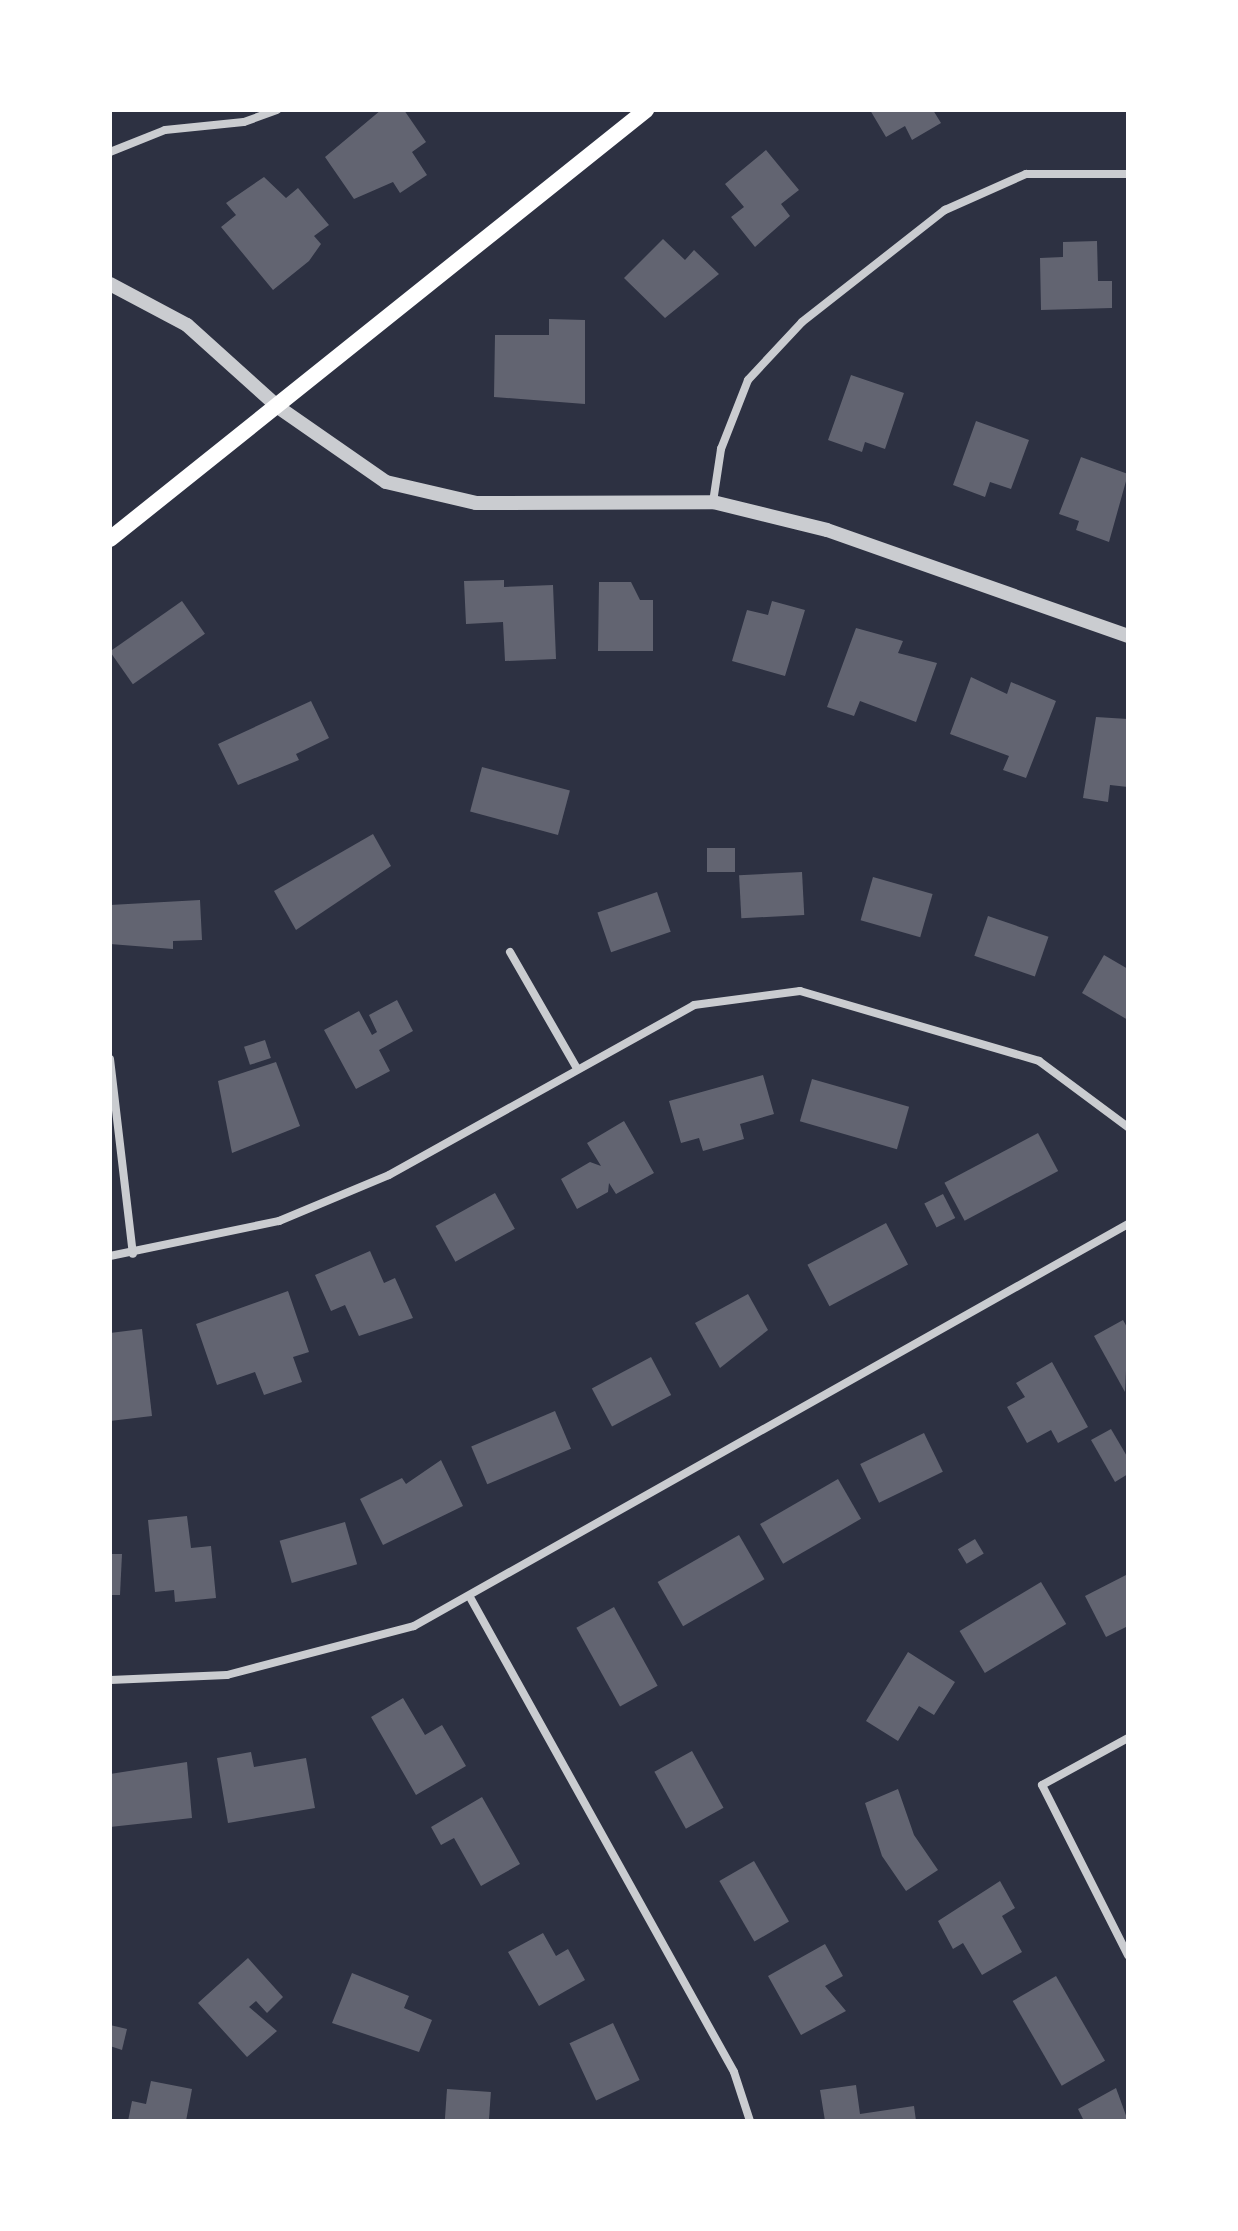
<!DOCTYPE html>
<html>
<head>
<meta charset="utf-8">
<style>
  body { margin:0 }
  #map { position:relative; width:1238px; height:2231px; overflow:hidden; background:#2d3142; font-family:Barlow,sans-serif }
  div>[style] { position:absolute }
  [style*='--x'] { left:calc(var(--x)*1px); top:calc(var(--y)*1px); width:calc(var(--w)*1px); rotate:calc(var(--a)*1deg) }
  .building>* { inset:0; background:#626471; transform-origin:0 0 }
  .minor>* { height:8px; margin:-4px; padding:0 4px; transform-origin:4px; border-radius:4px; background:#caccd0 }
  .tertiary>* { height:14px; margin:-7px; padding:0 7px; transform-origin:7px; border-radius:7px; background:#caccd0 }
  .secondary>* { height:16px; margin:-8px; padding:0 8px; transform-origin:8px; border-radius:8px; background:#fff }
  span { translate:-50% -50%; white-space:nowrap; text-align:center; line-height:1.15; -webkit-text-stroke:6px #fff; paint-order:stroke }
  .frame { position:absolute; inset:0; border:112px solid #fff; pointer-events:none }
</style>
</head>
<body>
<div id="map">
  <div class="building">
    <div style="clip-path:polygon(404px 110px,426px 142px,412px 152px,427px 175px,400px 193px,393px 182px,354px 199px,325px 157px,381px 110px)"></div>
    <div style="clip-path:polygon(870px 110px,933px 110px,941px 123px,912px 140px,905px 126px,886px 137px)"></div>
    <div style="clip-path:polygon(766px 150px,799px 190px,781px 204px,790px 216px,755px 247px,731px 217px,744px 207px,725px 184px)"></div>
    <div style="clip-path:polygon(264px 177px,286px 198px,298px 188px,329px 225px,314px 236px,321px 244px,309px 261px,273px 290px,221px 227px,236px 215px,226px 203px)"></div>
    <div style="clip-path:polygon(663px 239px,685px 260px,694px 250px,719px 274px,665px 318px,624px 278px)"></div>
    <div style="clip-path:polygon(1097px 241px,1098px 281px,1112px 281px,1112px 308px,1041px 310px,1040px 258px,1063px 257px,1063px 242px)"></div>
    <div style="clip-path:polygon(549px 319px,585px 320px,585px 404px,494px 397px,495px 335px,549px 335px)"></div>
    <div style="clip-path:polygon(851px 375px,904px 393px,885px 449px,865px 442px,862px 452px,828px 440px)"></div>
    <div style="clip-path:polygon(976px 421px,1029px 440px,1011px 489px,990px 482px,985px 497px,953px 485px)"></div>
    <div style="clip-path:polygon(1081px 457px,1128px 474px,1109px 542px,1076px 530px,1079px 521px,1059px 514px)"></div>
    <div style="clip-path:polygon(504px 580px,504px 587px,553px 585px,556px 659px,505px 661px,503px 622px,466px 624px,464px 581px)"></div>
    <div style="clip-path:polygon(599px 582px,631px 582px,640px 600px,653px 600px,653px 651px,598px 651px)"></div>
    <div style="left:182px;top:601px;width:40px;height:88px;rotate:55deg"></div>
    <div style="clip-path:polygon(772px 601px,805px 610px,785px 676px,732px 661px,747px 610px,768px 615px)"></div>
    <div style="clip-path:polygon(856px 628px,903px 641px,898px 653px,937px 663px,916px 722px,860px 701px,854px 716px,827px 707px)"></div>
    <div style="clip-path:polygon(971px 677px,1007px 694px,1011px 682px,1056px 701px,1026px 778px,1003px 770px,1009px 756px,950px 734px)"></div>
    <div style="clip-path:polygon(311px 701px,329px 738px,296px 754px,299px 760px,238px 785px,218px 744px)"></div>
    <div style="clip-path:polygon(1096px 717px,1128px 719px,1128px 787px,1110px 785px,1108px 802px,1083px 798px)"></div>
    <div style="left:482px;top:767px;width:91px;height:46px;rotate:15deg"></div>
    <div style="clip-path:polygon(373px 834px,391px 866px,296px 930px,274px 891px)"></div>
    <div style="left:735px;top:848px;width:24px;height:28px;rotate:90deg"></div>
    <div style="left:802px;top:872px;width:43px;height:63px;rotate:87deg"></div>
    <div style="left:873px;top:877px;width:62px;height:45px;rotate:16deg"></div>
    <div style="left:657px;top:892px;width:42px;height:63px;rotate:71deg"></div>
    <div style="clip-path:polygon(200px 900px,202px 940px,173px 941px,173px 949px,110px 944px,110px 905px)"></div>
    <div style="left:988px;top:916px;width:64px;height:42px;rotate:19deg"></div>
    <div style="clip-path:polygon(1104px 955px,1128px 969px,1128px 1020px,1082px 993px)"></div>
    <div style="clip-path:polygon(397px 1000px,413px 1031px,379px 1050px,390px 1071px,356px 1089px,324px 1030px,359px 1011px,372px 1035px,377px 1032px,369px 1015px)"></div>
    <div style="left:265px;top:1040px;width:19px;height:22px;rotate:72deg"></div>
    <div style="clip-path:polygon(276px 1062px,300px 1126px,232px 1153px,218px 1081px)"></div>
    <div style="clip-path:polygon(763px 1075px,774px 1114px,740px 1124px,744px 1139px,703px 1151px,699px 1138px,681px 1143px,669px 1101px)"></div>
    <div style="left:812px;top:1079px;width:101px;height:44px;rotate:16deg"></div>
    <div style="clip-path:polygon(624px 1121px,654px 1173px,616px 1194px,609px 1183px,608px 1192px,577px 1209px,561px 1179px,590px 1162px,601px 1166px,587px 1143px)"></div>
    <div style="left:1038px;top:1133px;width:43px;height:106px;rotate:62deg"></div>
    <div style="left:495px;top:1193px;width:41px;height:68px;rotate:61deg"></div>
    <div style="left:943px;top:1194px;width:27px;height:21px;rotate:63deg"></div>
    <div style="left:886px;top:1223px;width:47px;height:89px;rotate:62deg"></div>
    <div style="clip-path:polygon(370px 1251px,384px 1283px,395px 1278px,413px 1318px,359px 1336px,345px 1305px,331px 1311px,315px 1275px)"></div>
    <div style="clip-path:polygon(288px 1291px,309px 1352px,293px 1357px,302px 1382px,264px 1395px,255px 1372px,217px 1385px,196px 1324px)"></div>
    <div style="clip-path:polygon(748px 1294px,768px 1330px,720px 1368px,695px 1323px)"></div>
    <div style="clip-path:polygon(1123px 1320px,1128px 1329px,1125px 1392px,1094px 1336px)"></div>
    <div style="clip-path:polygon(142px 1329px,152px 1416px,110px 1421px,110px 1333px)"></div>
    <div style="left:651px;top:1357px;width:43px;height:67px;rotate:62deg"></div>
    <div style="clip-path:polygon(1052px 1362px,1088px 1427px,1058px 1443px,1051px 1430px,1027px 1443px,1007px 1407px,1025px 1397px,1016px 1383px)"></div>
    <div style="left:555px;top:1411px;width:41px;height:91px;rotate:67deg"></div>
    <div style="clip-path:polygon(1111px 1429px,1128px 1458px,1128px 1474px,1115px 1482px,1091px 1440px)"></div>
    <div style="left:924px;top:1433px;width:43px;height:71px;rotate:64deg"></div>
    <div style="clip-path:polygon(441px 1460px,463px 1506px,383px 1545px,360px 1499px,402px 1478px,406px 1484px)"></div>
    <div style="left:838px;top:1479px;width:46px;height:90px;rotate:60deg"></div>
    <div style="clip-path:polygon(187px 1516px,191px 1548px,211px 1546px,216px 1598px,175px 1602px,174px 1590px,155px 1592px,148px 1520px)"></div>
    <div style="left:345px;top:1522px;width:44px;height:68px;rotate:74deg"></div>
    <div style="left:739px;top:1535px;width:51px;height:94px;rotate:60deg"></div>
    <div style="left:975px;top:1539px;width:17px;height:20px;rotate:59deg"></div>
    <div style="clip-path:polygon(110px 1554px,122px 1554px,120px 1595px,110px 1595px)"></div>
    <div style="clip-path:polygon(1128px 1574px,1128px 1626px,1106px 1637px,1085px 1596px)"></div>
    <div style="left:1041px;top:1582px;width:49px;height:95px;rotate:59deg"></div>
    <div style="left:614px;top:1607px;width:90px;height:43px;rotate:61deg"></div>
    <div style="clip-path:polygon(908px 1652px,955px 1682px,934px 1715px,919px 1706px,898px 1741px,866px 1721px)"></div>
    <div style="clip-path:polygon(403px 1698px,425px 1735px,442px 1725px,466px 1766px,416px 1795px,371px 1717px)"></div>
    <div style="left:692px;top:1751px;width:65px;height:43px;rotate:61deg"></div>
    <div style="clip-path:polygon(251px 1752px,254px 1767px,306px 1758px,315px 1808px,228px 1823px,217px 1758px)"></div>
    <div style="clip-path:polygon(187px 1762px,192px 1818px,110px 1827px,110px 1774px)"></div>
    <div style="clip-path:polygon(898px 1789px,914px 1835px,938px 1870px,906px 1891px,882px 1856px,865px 1803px)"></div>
    <div style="clip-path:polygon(482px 1797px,520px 1864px,481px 1886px,454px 1838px,441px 1845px,431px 1827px)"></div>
    <div style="left:754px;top:1861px;width:70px;height:40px;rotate:60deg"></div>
    <div style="clip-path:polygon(1000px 1881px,1015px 1908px,1002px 1916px,1022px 1952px,982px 1975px,963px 1943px,953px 1949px,938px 1921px)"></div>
    <div style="clip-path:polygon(543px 1933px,556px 1956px,568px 1949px,585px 1980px,539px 2006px,508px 1952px)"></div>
    <div style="clip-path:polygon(825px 1944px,843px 1976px,825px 1986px,846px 2011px,801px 2035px,768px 1976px)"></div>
    <div style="clip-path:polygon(248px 1958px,283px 1997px,267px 2013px,256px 2001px,249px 2007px,277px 2031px,247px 2057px,198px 2003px)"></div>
    <div style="clip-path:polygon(352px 1973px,409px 1996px,404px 2008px,432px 2020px,419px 2052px,332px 2023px)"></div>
    <div style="left:1056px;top:1976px;width:98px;height:50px;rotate:60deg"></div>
    <div style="left:613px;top:2023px;width:63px;height:48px;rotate:65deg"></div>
    <div style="clip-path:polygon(110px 2025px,127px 2029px,122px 2050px,110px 2046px)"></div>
    <div style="clip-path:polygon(151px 2081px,192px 2089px,186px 2121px,128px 2121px,132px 2101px,146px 2104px)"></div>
    <div style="clip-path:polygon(856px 2085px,860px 2114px,914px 2106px,916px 2121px,825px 2121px,820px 2090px)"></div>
    <div style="clip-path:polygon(1116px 2088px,1128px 2121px,1084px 2121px,1078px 2109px)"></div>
    <div style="left:447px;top:2089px;width:44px;height:32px;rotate:4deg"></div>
  </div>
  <div class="minor">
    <div style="--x:110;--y:152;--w:59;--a:-21.8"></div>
    <div style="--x:165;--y:130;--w:79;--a:-5.8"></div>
    <div style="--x:244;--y:122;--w:35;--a:-20"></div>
    <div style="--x:713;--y:502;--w:54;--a:-81.4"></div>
    <div style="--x:721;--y:449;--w:74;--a:-68.6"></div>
    <div style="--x:748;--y:380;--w:79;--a:-47"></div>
    <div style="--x:802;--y:322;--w:182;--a:-38.1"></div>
    <div style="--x:945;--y:210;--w:89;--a:-24"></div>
    <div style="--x:1026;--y:174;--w:102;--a:0"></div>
    <div style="--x:510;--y:952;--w:133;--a:60.1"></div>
    <div style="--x:110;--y:1059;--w:196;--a:83.3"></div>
    <div style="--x:110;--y:1256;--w:173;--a:-11.7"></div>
    <div style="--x:279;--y:1221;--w:119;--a:-22.7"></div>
    <div style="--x:389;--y:1175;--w:349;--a:-29.1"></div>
    <div style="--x:694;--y:1005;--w:107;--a:-7.5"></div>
    <div style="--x:800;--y:991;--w:249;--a:16.3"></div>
    <div style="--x:1039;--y:1061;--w:111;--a:36.6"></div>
    <div style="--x:471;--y:1599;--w:541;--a:60.92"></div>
    <div style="--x:734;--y:2072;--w:52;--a:71.9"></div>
    <div style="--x:110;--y:1680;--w:117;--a:-2.4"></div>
    <div style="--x:227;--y:1675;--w:193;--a:-14.7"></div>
    <div style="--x:414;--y:1626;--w:819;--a:-29.38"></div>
    <div style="--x:1128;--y:1738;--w:98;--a:151.3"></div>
    <div style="--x:1042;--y:1785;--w:191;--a:63.2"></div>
  </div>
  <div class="tertiary">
    <div style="--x:110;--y:284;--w:87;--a:28"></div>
    <div style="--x:187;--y:325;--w:122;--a:42"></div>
    <div style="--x:278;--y:407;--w:131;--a:34.8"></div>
    <div style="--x:386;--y:482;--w:92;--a:13.1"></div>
    <div style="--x:476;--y:503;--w:237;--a:-0.2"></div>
    <div style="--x:713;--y:502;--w:117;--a:13.8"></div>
    <div style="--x:827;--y:530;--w:319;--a:19.4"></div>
  </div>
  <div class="secondary">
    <div style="--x:110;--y:539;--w:687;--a:-38.67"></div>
  </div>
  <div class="frame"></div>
</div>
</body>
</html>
